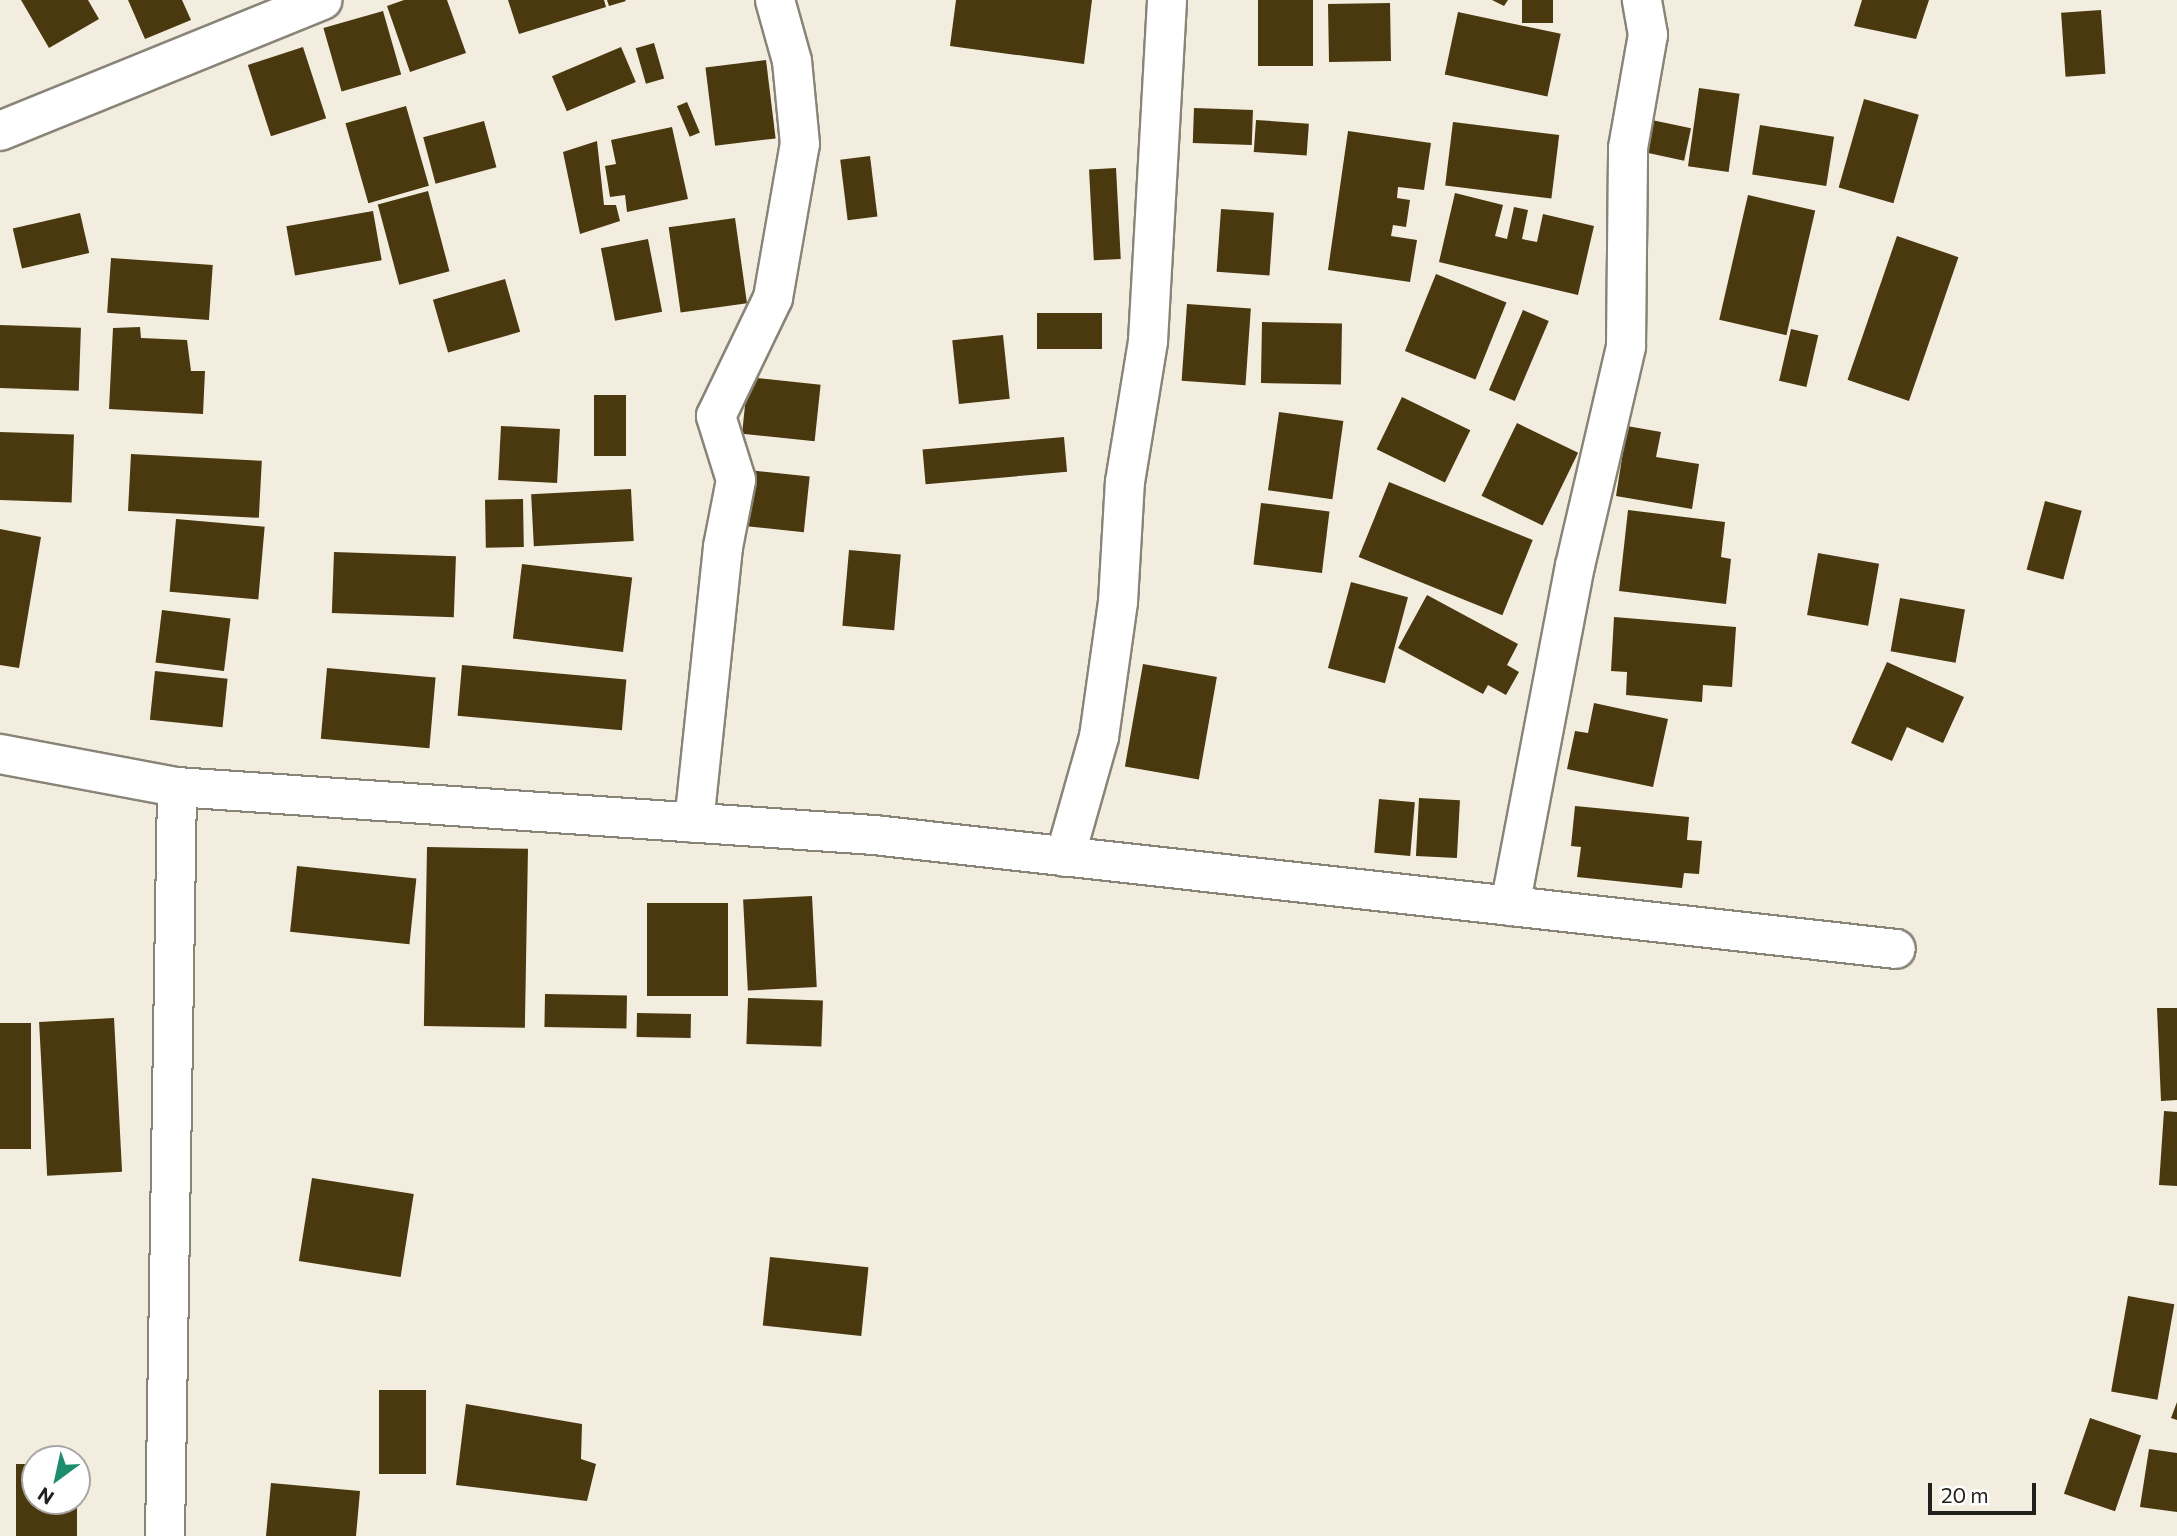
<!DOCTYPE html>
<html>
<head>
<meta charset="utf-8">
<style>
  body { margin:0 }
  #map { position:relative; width:2177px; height:1536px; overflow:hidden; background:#f3ede0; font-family:Commissioner,sans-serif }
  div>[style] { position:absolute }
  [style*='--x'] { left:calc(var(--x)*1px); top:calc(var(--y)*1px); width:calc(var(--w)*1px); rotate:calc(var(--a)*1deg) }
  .building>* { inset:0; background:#4a380e; transform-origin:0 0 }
  .roads { filter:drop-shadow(2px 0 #898478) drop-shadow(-2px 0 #898478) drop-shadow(0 2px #898478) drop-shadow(0 -2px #898478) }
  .minor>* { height:38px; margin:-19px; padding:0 19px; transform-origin:19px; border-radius:19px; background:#fff }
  span { translate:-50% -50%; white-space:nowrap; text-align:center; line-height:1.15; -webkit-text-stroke:7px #fff; paint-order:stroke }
  .north { position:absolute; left:21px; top:1445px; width:70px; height:70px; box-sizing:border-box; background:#fff; border:2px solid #a7a6a4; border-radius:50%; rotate:213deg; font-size:19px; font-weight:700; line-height:28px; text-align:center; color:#22201c }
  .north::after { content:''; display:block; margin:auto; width:24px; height:32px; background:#1d8d6d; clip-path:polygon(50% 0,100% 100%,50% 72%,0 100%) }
  .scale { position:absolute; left:1928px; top:1483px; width:108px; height:32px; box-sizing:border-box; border:4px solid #22201c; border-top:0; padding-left:9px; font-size:21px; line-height:24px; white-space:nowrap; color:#22201c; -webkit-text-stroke:5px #fff; paint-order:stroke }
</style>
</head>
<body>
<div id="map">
  <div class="building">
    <div style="clip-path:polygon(21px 0,88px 0,99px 19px,49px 48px)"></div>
    <div style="clip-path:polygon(128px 0,182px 0,191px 20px,145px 39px)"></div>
    <div style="clip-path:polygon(404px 0,447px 0,466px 53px,410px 72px,387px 6px)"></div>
    <div style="clip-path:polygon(508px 0,604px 0,606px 7px,519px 34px)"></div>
    <div style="clip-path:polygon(607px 0,625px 0,626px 1px,609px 6px)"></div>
    <div style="clip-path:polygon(956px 0,1092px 0,1084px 64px,950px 46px)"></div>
    <div style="left:1258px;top:0;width:55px;height:66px"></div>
    <div style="clip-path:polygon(1492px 0,1508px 0,1504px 6px)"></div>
    <div style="left:1522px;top:0;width:31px;height:23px"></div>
    <div style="clip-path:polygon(1862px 0,1929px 0,1916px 39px,1854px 26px)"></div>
    <div style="left:1390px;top:3px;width:58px;height:62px;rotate:89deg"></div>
    <div style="left:2101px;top:10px;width:64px;height:40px;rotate:86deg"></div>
    <div style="left:383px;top:11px;width:66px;height:62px;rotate:74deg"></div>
    <div style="left:1458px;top:12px;width:105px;height:64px;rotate:12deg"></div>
    <div style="left:654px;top:43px;width:37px;height:19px;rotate:74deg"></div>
    <div style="left:303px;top:47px;width:75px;height:58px;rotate:72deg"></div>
    <div style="left:621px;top:47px;width:38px;height:75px;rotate:67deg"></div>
    <div style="left:766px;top:60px;width:79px;height:61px;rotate:83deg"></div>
    <div style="left:1699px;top:88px;width:41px;height:79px;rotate:8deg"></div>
    <div style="left:1864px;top:99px;width:57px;height:92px;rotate:16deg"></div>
    <div style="left:687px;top:102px;width:33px;height:11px;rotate:67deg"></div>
    <div style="left:406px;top:106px;width:83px;height:63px;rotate:74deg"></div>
    <div style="left:1194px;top:108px;width:59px;height:35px;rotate:2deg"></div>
    <div style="left:1647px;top:119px;width:45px;height:33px;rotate:12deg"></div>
    <div style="left:1256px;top:120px;width:53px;height:32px;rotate:4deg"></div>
    <div style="left:484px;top:121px;width:48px;height:63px;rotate:75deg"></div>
    <div style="left:1453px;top:122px;width:107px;height:64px;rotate:7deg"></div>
    <div style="left:1760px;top:125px;width:75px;height:50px;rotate:9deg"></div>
    <div style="clip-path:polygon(672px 127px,688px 199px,627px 212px,625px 195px,610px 197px,605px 166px,616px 164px,611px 140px)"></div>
    <div style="clip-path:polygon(1348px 131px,1431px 143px,1424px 190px,1398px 187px,1397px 198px,1410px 200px,1406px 227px,1393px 225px,1391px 236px,1417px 240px,1410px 282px,1328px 270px)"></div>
    <div style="clip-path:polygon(597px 141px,604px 205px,616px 205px,620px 221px,580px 234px,563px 152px)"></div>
    <div style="left:870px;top:156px;width:61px;height:30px;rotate:83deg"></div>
    <div style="left:1116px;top:168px;width:91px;height:27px;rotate:87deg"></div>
    <div style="left:428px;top:191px;width:83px;height:52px;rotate:75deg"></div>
    <div style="clip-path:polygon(1455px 193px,1503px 205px,1495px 236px,1507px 239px,1514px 207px,1528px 210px,1522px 239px,1537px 242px,1543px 214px,1594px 226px,1578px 295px,1439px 262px)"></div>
    <div style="left:1748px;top:195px;width:69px;height:128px;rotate:13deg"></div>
    <div style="left:1221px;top:209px;width:53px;height:63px;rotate:4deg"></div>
    <div style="left:373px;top:211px;width:50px;height:88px;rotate:80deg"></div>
    <div style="left:80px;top:213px;width:41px;height:69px;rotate:77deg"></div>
    <div style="left:735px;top:218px;width:86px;height:67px;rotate:82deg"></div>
    <div style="left:1897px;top:236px;width:65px;height:152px;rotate:19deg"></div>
    <div style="left:648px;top:239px;width:74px;height:48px;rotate:79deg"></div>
    <div style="left:111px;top:258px;width:102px;height:55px;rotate:4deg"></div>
    <div style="left:1436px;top:274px;width:76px;height:83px;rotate:22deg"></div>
    <div style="left:505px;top:279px;width:55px;height:75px;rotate:74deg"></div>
    <div style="left:1187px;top:304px;width:64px;height:77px;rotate:4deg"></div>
    <div style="left:1523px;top:310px;width:28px;height:87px;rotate:23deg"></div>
    <div style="left:1102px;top:313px;width:36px;height:65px;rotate:90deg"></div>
    <div style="left:1262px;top:322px;width:80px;height:61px;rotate:1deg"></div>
    <div style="left:0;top:325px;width:81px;height:63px;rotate:2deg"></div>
    <div style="clip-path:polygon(140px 327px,141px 338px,187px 340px,191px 371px,205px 371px,203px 414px,109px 409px,113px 328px)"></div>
    <div style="left:1791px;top:329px;width:28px;height:53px;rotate:13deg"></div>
    <div style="left:1003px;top:335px;width:64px;height:51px;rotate:84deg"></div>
    <div style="left:748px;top:377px;width:73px;height:57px;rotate:6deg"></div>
    <div style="left:594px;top:395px;width:32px;height:61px"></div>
    <div style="left:1402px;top:397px;width:76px;height:58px;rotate:26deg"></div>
    <div style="left:1279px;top:412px;width:65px;height:79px;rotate:8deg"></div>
    <div style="left:1517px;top:423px;width:68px;height:81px;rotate:26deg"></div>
    <div style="left:501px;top:426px;width:59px;height:54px;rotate:3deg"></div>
    <div style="clip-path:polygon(1627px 426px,1661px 432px,1656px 457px,1699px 464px,1692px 509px,1616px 496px)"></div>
    <div style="left:0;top:432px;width:74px;height:68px;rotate:2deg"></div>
    <div style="left:1064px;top:437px;width:35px;height:142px;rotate:85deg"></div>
    <div style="left:131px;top:454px;width:131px;height:57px;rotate:3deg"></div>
    <div style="left:748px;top:470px;width:62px;height:56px;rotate:6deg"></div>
    <div style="left:1389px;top:482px;width:155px;height:81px;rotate:22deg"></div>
    <div style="left:631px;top:489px;width:52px;height:100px;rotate:87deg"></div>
    <div style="left:523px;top:499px;width:48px;height:38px;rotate:89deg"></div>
    <div style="left:2045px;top:501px;width:38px;height:71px;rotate:15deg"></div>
    <div style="left:1261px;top:503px;width:69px;height:62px;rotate:7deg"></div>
    <div style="clip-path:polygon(1628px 510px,1725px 522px,1721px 557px,1731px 559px,1726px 604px,1619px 591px)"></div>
    <div style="left:176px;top:519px;width:89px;height:73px;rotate:5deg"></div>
    <div style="clip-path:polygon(0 529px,41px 537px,19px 668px,0 665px)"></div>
    <div style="left:849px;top:550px;width:52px;height:76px;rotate:5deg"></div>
    <div style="left:334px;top:552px;width:122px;height:61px;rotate:2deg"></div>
    <div style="left:1818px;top:553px;width:62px;height:63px;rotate:10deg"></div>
    <div style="left:522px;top:564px;width:111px;height:75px;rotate:7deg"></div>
    <div style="left:1351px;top:582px;width:59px;height:89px;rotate:15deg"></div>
    <div style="clip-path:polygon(1427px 595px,1518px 644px,1507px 665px,1519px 672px,1506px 695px,1488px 685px,1483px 694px,1398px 648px)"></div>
    <div style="left:1900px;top:598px;width:66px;height:54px;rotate:10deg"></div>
    <div style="left:162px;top:610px;width:69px;height:53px;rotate:7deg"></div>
    <div style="clip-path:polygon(1614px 617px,1736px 627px,1732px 687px,1703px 685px,1702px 702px,1626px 695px,1627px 672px,1611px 671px)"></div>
    <div style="clip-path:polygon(1887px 662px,1964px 697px,1943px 743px,1907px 727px,1892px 761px,1851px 743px)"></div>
    <div style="left:1143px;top:664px;width:75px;height:104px;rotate:10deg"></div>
    <div style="left:462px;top:665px;width:165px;height:51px;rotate:5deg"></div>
    <div style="left:327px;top:668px;width:109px;height:71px;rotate:5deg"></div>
    <div style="left:155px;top:671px;width:73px;height:49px;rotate:6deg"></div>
    <div style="clip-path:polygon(1594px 703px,1668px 719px,1653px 787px,1567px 769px,1575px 731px,1588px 733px)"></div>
    <div style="left:1419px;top:798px;width:41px;height:58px;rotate:3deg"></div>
    <div style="left:1379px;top:799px;width:36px;height:54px;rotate:5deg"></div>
    <div style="clip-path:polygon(1575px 806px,1689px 817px,1687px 840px,1702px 841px,1699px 874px,1684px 873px,1682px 888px,1577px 877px,1581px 847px,1571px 846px)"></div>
    <div style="left:427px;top:847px;width:101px;height:179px;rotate:1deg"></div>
    <div style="left:297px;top:866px;width:120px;height:66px;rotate:6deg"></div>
    <div style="left:812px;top:896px;width:91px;height:69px;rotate:87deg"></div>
    <div style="left:647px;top:903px;width:81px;height:93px"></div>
    <div style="left:545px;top:994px;width:82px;height:33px;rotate:1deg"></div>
    <div style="left:748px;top:998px;width:75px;height:46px;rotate:2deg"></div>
    <div style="clip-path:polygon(2157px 1008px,2177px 1008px,2177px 1100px,2161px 1101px)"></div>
    <div style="left:637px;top:1013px;width:54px;height:24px;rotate:1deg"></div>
    <div style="left:114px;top:1018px;width:154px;height:75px;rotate:87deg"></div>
    <div style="left:0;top:1023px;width:31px;height:126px"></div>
    <div style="clip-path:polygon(2164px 1111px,2177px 1112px,2177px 1186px,2159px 1185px)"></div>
    <div style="left:312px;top:1178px;width:103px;height:84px;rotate:9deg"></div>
    <div style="left:770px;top:1257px;width:99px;height:69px;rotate:6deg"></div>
    <div style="left:2128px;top:1296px;width:47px;height:97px;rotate:10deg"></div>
    <div style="left:379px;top:1390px;width:47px;height:84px"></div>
    <div style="clip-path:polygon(2177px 1402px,2177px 1420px,2171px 1418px)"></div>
    <div style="clip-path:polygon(466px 1404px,582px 1424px,581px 1459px,596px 1464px,587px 1501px,456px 1485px)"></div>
    <div style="left:2090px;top:1418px;width:54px;height:80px;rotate:19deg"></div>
    <div style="clip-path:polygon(2149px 1449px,2177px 1453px,2177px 1512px,2140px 1507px)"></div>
    <div style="clip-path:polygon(16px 1464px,35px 1464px,35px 1501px,77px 1501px,77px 1536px,16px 1536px)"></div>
    <div style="clip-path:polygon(271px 1483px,360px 1491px,356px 1536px,266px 1536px)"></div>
  </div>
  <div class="roads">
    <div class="minor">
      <div style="--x:0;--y:131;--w:348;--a:-22.1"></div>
      <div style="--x:0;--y:754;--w:180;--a:10.6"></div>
      <div style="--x:177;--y:787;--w:699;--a:3.94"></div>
      <div style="--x:874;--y:835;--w:1028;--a:6.36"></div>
      <div style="--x:694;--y:823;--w:278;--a:-84"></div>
      <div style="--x:723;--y:547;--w:68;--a:-79"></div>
      <div style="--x:736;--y:480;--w:67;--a:-107.4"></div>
      <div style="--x:716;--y:416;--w:131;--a:-64.2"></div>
      <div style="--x:773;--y:298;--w:156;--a:-80.1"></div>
      <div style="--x:800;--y:144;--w:83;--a:-95.5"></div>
      <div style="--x:792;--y:61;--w:63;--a:-105.6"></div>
      <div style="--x:1065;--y:857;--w:125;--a:-74.2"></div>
      <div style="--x:1099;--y:737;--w:136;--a:-82"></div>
      <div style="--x:1118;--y:602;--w:120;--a:-86.7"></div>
      <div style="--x:1125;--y:482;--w:143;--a:-80.7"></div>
      <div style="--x:1148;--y:341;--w:342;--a:-86.8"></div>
      <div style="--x:1510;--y:906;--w:346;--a:-79.2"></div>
      <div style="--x:1575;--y:566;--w:226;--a:-76.9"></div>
      <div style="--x:1626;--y:346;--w:198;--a:-89.4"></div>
      <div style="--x:1628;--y:148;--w:115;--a:-80"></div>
      <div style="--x:1648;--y:35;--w:36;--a:-100"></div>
      <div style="--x:165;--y:1536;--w:749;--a:-89.08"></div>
    </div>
  </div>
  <div class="north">N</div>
  <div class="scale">20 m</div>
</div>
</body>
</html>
